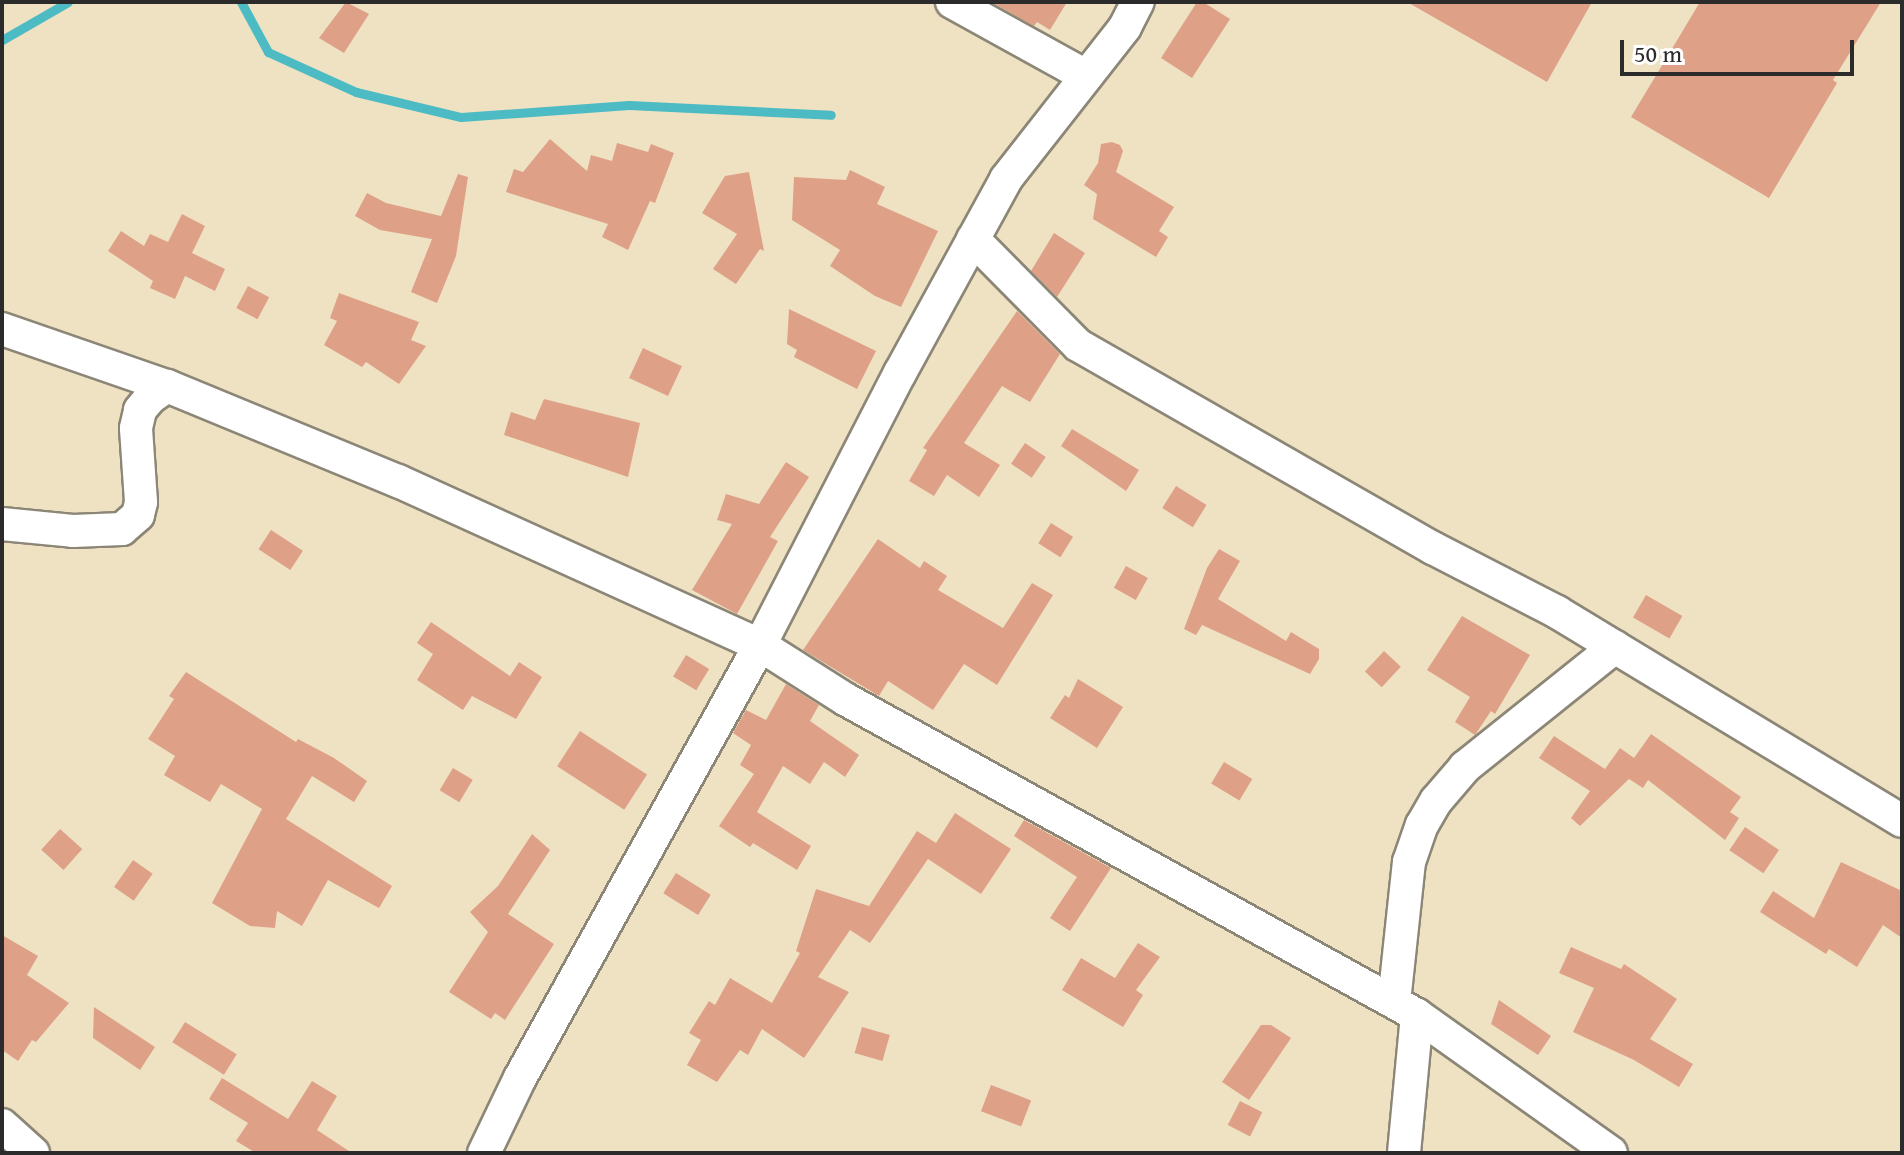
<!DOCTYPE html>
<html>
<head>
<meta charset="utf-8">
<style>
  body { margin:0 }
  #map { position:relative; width:1904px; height:1155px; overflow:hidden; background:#eee2c3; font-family:"Gentium Book Plus",serif }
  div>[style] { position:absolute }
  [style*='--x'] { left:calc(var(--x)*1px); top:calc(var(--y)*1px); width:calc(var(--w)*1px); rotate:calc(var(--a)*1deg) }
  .stream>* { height:9px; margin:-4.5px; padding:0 4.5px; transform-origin:4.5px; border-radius:4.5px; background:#4dbbc4 }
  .building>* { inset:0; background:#dea187; transform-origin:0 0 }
  .roads { filter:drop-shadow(2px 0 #8c8677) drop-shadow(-2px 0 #8c8677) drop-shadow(0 2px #8c8677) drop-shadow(0 -2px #8c8677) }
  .minor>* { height:32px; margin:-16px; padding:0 16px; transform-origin:16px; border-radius:16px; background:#fff }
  span { translate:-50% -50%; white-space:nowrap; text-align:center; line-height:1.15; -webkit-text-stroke:6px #fff; paint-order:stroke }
  .frame { position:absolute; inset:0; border:4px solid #2b2b2b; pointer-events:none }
  .scale { position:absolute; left:1620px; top:40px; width:234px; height:36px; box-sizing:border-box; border:4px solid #2b2b2b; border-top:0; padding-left:10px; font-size:24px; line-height:28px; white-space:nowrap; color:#2b2b2b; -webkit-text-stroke:6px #fff; paint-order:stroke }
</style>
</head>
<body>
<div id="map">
  <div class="stream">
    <div style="--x:241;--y:2;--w:57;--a:61.6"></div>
    <div style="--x:268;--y:52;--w:97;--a:24.4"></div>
    <div style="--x:356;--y:92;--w:108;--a:13.4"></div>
    <div style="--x:461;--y:117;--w:168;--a:-4.1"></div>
    <div style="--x:629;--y:105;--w:202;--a:2.8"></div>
    <div style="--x:2;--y:40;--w:76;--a:-29.9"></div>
  </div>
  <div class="building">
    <div style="clip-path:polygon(346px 2px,369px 14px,344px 53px,319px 38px)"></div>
    <div style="clip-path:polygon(991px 2px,1067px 2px,1050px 30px,1037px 22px,1034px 26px)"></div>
    <div style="clip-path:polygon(1197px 2px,1203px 2px,1230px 19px,1192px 78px,1161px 58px)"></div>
    <div style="clip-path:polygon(1407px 2px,1592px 2px,1547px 82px)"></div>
    <div style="clip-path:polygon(1700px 2px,1881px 2px,1833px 80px,1837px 83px,1769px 198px,1631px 117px)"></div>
    <div style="clip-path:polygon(550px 139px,587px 171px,591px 155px,612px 161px,617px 143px,648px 152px,651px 144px,674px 153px,655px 203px,650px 201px,628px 250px,602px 237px,608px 224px,506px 192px,514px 169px,523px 172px)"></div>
    <div style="clip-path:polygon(1112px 142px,1120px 145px,1123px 151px,1116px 172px,1174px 207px,1159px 231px,1168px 237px,1156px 257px,1093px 219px,1097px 194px,1084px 185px,1098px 163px,1101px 144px)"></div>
    <div style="clip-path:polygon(850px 170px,885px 187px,877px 204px,938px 231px,901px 307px,875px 296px,830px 266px,840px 250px,792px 220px,794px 177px,846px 180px)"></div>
    <div style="clip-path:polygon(749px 172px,764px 251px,760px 249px,736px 284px,713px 269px,737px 234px,702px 213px,725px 176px)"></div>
    <div style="clip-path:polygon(458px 174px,468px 177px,456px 256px,437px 303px,411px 292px,432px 239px,380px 230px,355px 216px,367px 193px,386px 203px,441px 216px)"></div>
    <div style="clip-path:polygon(182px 214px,205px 226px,192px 253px,225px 269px,215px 291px,185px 276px,175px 299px,150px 288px,153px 281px,108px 251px,121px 231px,144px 246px,150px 234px,168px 242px)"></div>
    <div style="clip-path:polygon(1054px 233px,1085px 253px,1057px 297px,1031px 271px)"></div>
    <div style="left:248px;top:286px;width:24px;height:25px;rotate:28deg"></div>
    <div style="clip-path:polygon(339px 293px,419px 322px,411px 340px,426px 346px,399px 384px,366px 362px,362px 367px,324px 345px,337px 321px,330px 318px)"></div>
    <div style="clip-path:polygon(789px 309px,876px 351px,857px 389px,794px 357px,797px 350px,787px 344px)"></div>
    <div style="clip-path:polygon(1017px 311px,1060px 354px,1030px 402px,1002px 386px,964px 443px,1000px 465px,979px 497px,947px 475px,934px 496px,909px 481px,927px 450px,923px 448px)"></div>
    <div style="left:643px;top:348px;width:43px;height:33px;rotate:25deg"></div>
    <div style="clip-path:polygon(544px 399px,640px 423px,628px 477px,504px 435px,511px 412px,535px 420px)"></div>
    <div style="clip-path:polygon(1072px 429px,1139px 470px,1126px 491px,1061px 446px)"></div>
    <div style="left:1025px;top:443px;width:25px;height:25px;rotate:34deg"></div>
    <div style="clip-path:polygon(786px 462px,809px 477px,770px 537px,778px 541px,737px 614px,692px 590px,732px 524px,717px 520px,726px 494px,759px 504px)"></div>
    <div style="left:1176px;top:486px;width:36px;height:26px;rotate:32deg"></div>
    <div style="left:1051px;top:523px;width:26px;height:24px;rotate:32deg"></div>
    <div style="left:271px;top:530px;width:38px;height:23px;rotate:33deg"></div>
    <div style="clip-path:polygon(878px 539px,920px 568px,924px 561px,947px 576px,938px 590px,1003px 628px,1032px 583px,1053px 595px,997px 685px,964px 664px,933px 710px,888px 681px,879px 696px,803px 650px)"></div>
    <div style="clip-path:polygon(1219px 549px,1240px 561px,1218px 599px,1286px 641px,1291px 632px,1319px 649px,1319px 659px,1310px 674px,1202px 625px,1196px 635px,1184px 629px,1207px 568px)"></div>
    <div style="left:1126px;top:566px;width:25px;height:25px;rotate:29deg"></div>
    <div style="left:1646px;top:595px;width:42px;height:26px;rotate:30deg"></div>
    <div style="clip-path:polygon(1462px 616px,1530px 655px,1495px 714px,1491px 711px,1475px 735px,1455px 722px,1470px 697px,1427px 670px)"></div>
    <div style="clip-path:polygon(431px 622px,510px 676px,519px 662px,542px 677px,516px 719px,472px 696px,463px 710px,417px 680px,433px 654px,417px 643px)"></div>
    <div style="left:1384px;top:651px;width:23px;height:28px;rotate:43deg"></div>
    <div style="left:686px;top:655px;width:27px;height:25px;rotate:31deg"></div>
    <div style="clip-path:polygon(186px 672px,296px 742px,298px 739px,334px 758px,367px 781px,354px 802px,312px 776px,286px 819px,392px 886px,379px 908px,328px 880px,302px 926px,277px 911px,275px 928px,250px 926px,212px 903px,262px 809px,221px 784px,210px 802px,164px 775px,175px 756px,148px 739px,174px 699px,169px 696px)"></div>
    <div style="clip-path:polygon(1078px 679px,1123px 707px,1097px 748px,1050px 718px,1065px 695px,1069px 698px)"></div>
    <div style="clip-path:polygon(786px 684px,819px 705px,810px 721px,859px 755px,845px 777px,824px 762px,810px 784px,783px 766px,757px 812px,811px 846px,797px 870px,753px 843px,750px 847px,719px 826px,754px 774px,740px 765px,751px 745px,733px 733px,746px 710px,766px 720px)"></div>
    <div style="left:580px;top:731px;width:80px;height:42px;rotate:33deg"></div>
    <div style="clip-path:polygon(1651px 734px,1741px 797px,1730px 812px,1739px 818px,1725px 840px,1648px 780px,1643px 788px,1629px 779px,1580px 826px,1571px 818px,1590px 791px,1539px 758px,1554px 736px,1605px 769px,1620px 748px,1634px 758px)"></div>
    <div style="left:1224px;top:762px;width:33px;height:25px;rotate:31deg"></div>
    <div style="left:453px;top:768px;width:23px;height:26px;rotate:31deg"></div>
    <div style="clip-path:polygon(955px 813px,1011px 849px,981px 894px,928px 859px,870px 943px,850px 930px,818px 977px,849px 992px,804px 1058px,762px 1029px,748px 1055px,740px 1050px,717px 1082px,687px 1065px,701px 1040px,689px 1033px,709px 1001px,715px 1005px,730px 978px,772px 1003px,800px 953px,796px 951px,816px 889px,869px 906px,917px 831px,936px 843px)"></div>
    <div style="clip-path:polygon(1024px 820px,1111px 868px,1070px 931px,1050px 918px,1077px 877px,1014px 836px)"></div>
    <div style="left:1745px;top:827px;width:41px;height:28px;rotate:34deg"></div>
    <div style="left:60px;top:829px;width:30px;height:28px;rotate:42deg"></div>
    <div style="clip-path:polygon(532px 834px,550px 850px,508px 914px,554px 944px,505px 1020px,495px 1013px,491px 1019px,449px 992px,488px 932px,470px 912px,498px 886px)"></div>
    <div style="left:133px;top:860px;width:24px;height:33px;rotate:35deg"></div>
    <div style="clip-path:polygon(1841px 862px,1902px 891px,1902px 938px,1883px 925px,1857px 967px,1829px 949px,1826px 954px,1760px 912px,1773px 891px,1814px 918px)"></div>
    <div style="left:676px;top:873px;width:41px;height:24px;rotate:32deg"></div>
    <div style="clip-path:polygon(2px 935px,38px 956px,27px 975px,69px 1003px,36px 1042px,32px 1040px,18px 1061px,2px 1050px)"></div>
    <div style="clip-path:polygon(1138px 943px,1160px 957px,1136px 990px,1143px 995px,1123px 1027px,1062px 990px,1081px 958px,1115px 978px)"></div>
    <div style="clip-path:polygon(1571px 947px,1621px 969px,1624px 964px,1677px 999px,1650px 1039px,1693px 1064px,1679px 1087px,1634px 1060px,1573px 1032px,1594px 988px,1559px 973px)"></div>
    <div style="clip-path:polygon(1499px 1000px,1551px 1036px,1538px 1055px,1491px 1024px)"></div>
    <div style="clip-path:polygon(94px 1007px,155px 1047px,140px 1070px,93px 1038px)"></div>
    <div style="left:185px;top:1022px;width:61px;height:24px;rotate:32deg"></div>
    <div style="clip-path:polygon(1261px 1025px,1271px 1025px,1291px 1038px,1249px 1100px,1222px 1082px)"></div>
    <div style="left:862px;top:1027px;width:29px;height:27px;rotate:16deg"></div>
    <div style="clip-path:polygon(222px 1078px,288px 1119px,312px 1081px,337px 1096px,317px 1130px,352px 1153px,256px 1153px,236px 1141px,248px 1123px,209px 1099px)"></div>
    <div style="left:991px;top:1085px;width:43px;height:28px;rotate:21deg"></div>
    <div style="left:1240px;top:1101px;width:25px;height:27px;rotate:27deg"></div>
  </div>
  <div class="roads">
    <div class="minor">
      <div style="--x:952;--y:2;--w:153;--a:28.9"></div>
      <div style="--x:973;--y:239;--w:149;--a:45.3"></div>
      <div style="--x:1078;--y:345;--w:409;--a:29.8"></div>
      <div style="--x:1433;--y:548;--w:140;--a:27.3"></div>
      <div style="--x:1557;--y:612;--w:403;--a:31.2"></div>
      <div style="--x:2;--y:329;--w:175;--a:19.1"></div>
      <div style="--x:167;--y:386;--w:250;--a:22.4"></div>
      <div style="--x:398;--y:481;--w:397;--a:24.4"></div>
      <div style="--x:760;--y:645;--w:101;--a:32.4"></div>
      <div style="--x:845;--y:699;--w:653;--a:28.92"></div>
      <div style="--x:1417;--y:1015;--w:139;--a:95.4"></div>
      <div style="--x:2;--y:524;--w:71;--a:5.6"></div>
      <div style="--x:73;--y:531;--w:49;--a:-2.3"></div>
      <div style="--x:122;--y:529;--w:21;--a:-41"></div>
      <div style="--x:138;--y:515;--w:13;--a:-77"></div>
      <div style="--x:141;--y:502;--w:74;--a:-93.9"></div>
      <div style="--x:136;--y:428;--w:18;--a:-77"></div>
      <div style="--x:140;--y:410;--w:16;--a:-50"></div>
      <div style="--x:150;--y:398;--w:21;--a:-35"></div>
      <div style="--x:1394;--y:1002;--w:141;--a:-83.9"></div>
      <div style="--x:1409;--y:862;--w:39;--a:-71"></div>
      <div style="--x:1422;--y:825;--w:28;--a:-60"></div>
      <div style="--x:1436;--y:801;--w:45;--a:-49.5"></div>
      <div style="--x:1465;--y:767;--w:192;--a:-38.7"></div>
      <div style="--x:1417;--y:1015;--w:238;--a:35.4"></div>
      <div style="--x:2;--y:1125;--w:42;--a:42.1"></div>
      <div style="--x:484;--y:1153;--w:83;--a:-64.4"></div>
      <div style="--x:520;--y:1078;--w:495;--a:-61"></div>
      <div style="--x:760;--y:645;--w:306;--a:-62.8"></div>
      <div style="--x:900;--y:373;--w:221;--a:-61.3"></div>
      <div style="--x:1006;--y:179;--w:193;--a:-51.9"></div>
      <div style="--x:1125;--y:27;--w:28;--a:-63"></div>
    </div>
  </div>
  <div class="frame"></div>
  <div class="scale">50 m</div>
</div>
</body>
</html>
